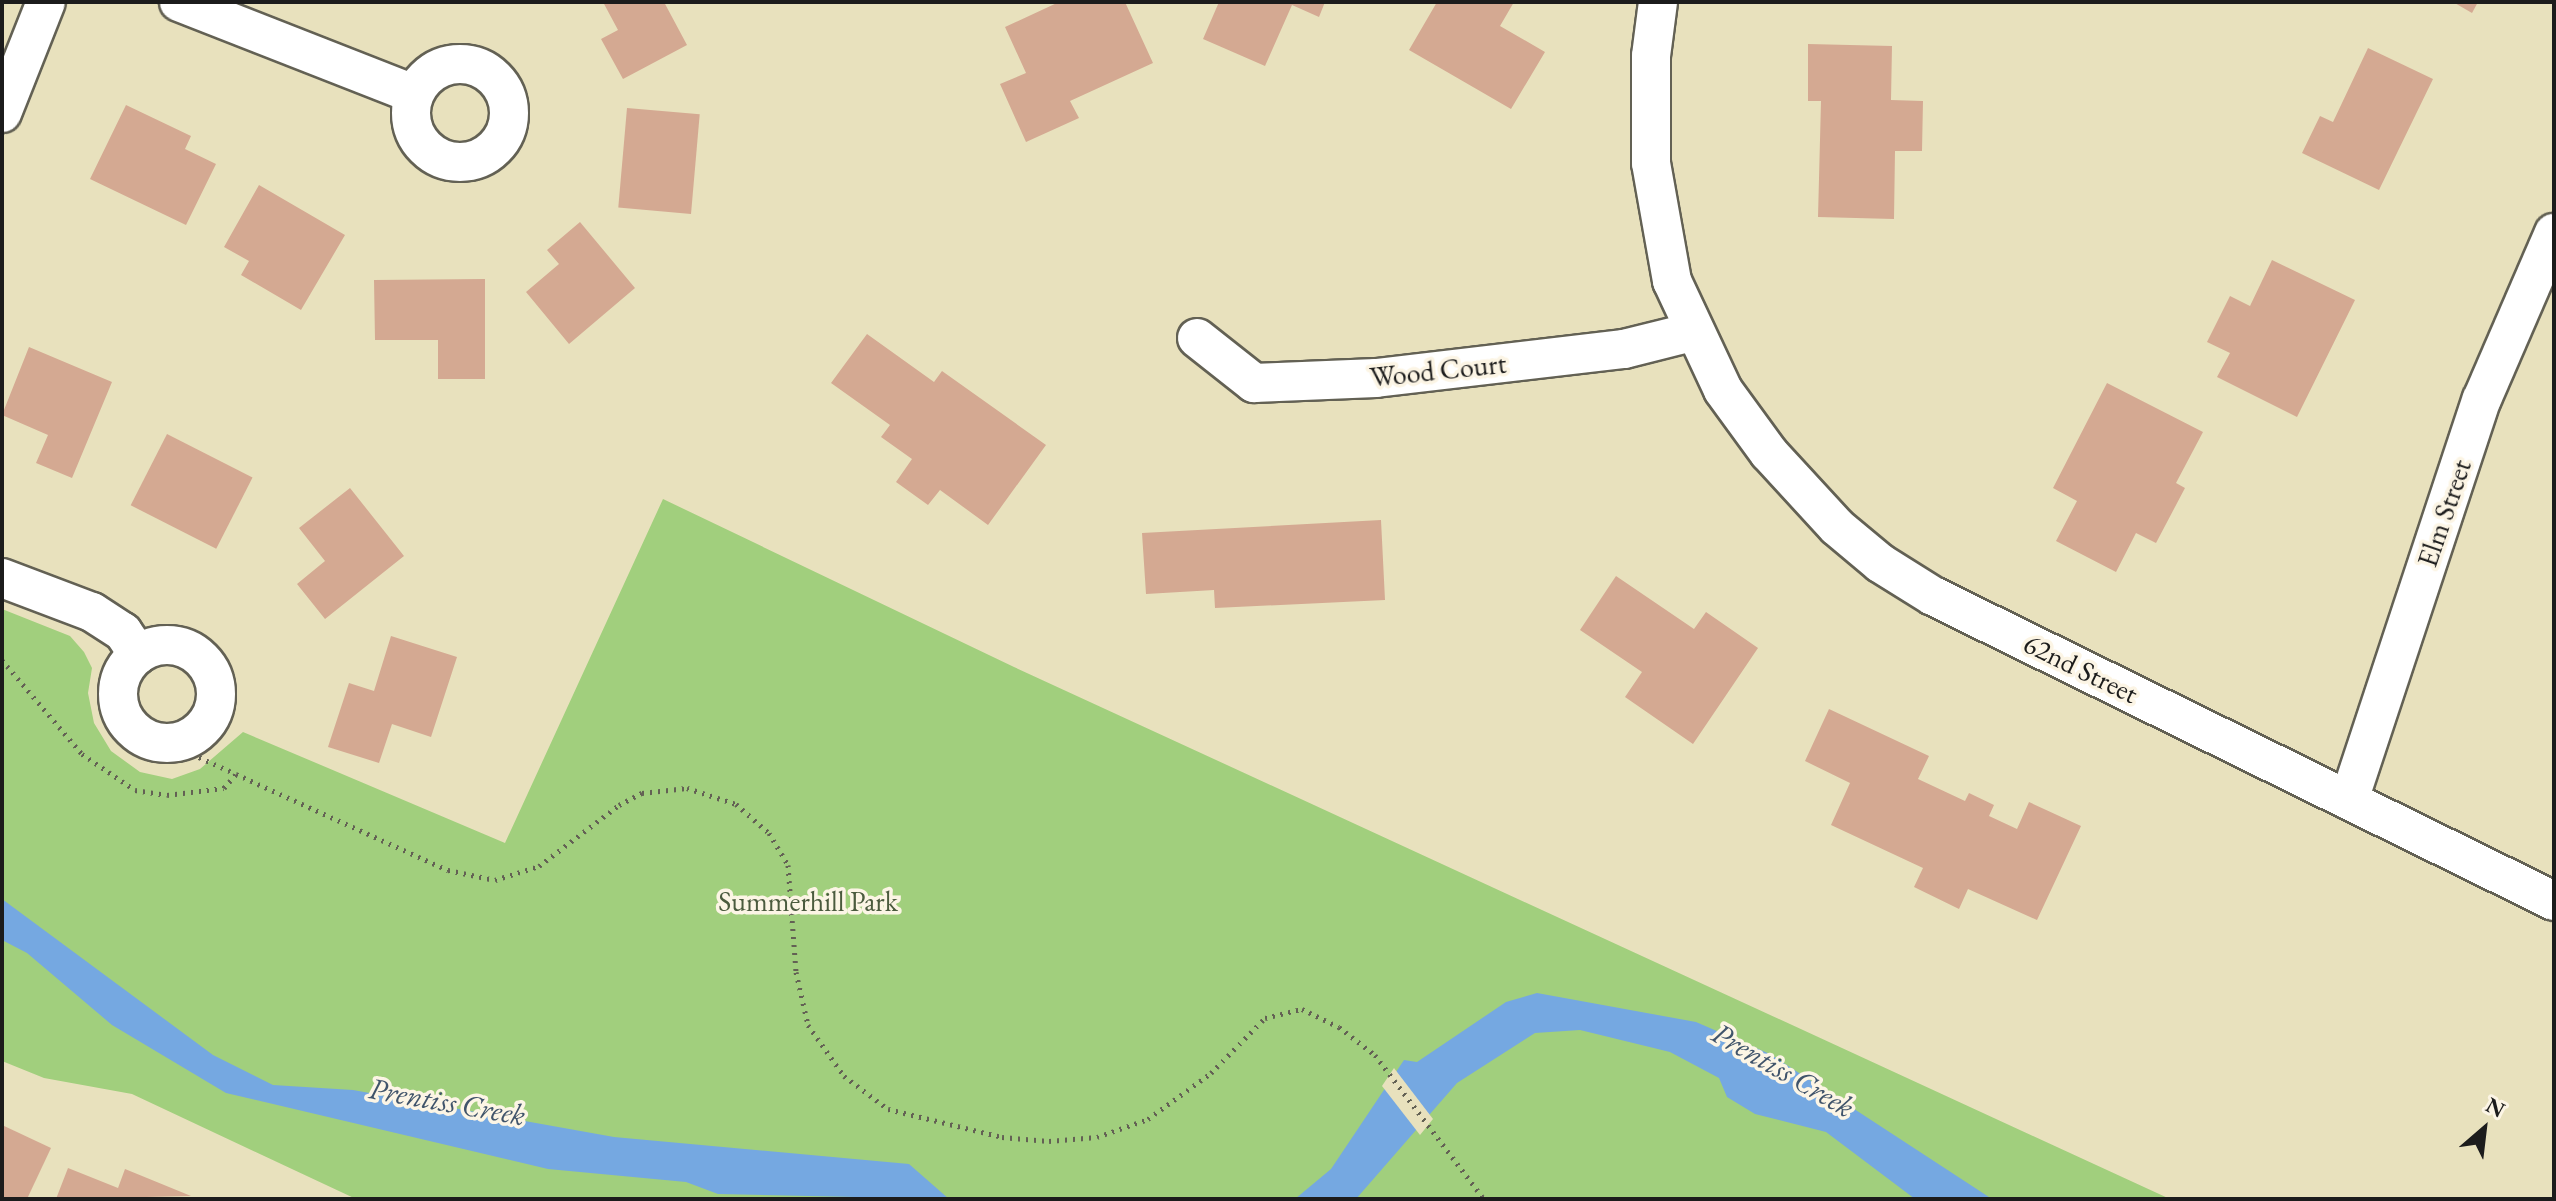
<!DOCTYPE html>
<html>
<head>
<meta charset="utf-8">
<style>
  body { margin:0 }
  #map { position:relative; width:2556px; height:1201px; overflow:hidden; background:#e8e1bd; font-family:"EB Garamond",serif }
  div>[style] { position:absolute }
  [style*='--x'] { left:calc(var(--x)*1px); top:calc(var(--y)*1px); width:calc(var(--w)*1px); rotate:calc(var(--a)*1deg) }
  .green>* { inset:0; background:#a1cf7d }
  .water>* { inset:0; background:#75a8e1 }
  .pier>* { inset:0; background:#e8e1bd }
  .building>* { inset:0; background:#d4a992; transform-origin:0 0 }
  .path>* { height:5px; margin-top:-2.5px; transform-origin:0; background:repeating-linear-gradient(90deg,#636154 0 2px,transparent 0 8px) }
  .roads { filter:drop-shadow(2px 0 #636154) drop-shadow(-2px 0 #636154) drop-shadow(0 2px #636154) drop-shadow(0 -2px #636154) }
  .minor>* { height:38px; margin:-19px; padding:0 19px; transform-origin:19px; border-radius:19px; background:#fff }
  .minor>.ring { margin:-19px; padding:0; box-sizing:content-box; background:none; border:38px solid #fff; border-radius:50% }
  span { translate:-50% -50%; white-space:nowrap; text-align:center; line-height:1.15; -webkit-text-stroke:7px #fcf5e5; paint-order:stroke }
  .street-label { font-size:28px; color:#1c1c1c }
  .park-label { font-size:28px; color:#4b5b3e }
  .water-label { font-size:30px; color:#40546b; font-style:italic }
  .frame { position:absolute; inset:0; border:4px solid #1c1c1c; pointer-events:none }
  .north { position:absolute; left:2444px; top:1089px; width:80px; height:80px; -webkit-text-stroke:6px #fcf5e5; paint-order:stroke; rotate:28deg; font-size:22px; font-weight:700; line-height:32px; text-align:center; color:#1c1c1c }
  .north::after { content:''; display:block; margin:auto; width:28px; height:36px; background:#1c1c1c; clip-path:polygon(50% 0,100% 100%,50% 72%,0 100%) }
</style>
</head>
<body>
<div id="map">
  <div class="green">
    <div style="clip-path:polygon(663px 499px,1014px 667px,2170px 1199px,356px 1199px,132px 1094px,44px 1078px,2px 1061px,2px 609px,70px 636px,84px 652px,92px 668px,88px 693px,94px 723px,111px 751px,140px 772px,172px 779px,200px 769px,243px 732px,505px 843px)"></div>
  </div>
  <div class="water">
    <div style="clip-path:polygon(2px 899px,213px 1055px,273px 1085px,353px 1090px,614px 1137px,909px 1164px,949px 1199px,718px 1194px,686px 1182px,548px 1169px,226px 1093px,112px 1025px,27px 953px,2px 940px)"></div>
    <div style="clip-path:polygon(1537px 993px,1696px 1022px,1770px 1054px,1992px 1199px,1915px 1199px,1826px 1132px,1755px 1114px,1727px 1097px,1719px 1078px,1670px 1052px,1580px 1030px,1535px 1033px,1457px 1083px,1356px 1199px,1295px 1199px,1331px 1169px,1404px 1060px,1417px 1062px,1506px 1002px)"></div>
  </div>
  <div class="pier">
    <div style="clip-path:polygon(1394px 1068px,1433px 1119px,1420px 1135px,1382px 1086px)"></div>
  </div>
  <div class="building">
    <div style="clip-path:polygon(603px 2px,664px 2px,687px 45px,623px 79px,601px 39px,618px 30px)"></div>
    <div style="clip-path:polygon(1059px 2px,1125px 2px,1153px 63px,1070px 101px,1079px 118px,1026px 142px,1000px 84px,1026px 73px,1005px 27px)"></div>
    <div style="clip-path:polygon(1219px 2px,1325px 2px,1319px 17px,1292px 5px,1265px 66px,1203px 39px)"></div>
    <div style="clip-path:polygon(1437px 2px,1514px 2px,1500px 26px,1545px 52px,1511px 109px,1409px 50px)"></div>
    <div style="clip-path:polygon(2453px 2px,2478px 2px,2472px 13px)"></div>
    <div style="clip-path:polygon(1808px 44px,1892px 46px,1891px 100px,1923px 101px,1922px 151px,1895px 151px,1894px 219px,1818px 217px,1821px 101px,1808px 101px)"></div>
    <div style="clip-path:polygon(2368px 48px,2433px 79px,2379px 190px,2302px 153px,2320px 116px,2333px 122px)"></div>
    <div style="clip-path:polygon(126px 105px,191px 136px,185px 149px,216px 164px,186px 225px,90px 179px)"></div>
    <div style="left:627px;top:108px;width:73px;height:100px;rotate:5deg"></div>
    <div style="clip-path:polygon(259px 185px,345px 235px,301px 310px,241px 275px,249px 261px,224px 247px)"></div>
    <div style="clip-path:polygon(580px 222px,635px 288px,569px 344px,526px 292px,559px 264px,547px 250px)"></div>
    <div style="clip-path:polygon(2272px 260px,2355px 300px,2297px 417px,2217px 377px,2230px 353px,2207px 342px,2230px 296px,2250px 306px)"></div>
    <div style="clip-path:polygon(485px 279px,485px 379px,438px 379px,438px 340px,375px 340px,374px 280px)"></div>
    <div style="clip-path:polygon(867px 334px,934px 382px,942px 371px,1046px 445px,988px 525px,940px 490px,928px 505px,896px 482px,912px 459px,881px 437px,890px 425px,831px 383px)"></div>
    <div style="clip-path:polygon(29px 347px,112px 382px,72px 478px,36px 463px,48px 435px,2px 415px)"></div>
    <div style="clip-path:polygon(2107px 383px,2203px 432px,2176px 483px,2185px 488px,2156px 543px,2136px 533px,2116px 572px,2056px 541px,2077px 501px,2053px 488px)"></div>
    <div style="left:167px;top:434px;width:96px;height:80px;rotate:27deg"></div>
    <div style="clip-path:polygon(350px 488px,404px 556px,325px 619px,297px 584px,325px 561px,299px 528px)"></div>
    <div style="clip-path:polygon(1381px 520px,1385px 600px,1215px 608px,1214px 590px,1146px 594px,1142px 533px)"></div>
    <div style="clip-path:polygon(1616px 576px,1694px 629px,1706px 612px,1758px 648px,1693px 744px,1625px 697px,1642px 672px,1580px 630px)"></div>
    <div style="clip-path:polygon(391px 636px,457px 657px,431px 737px,392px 724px,379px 763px,328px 747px,349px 683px,374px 691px)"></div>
    <div style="clip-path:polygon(1829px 709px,1929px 756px,1918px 779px,1965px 801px,1969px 793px,1994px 805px,1989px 816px,2017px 829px,2029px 802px,2081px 826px,2037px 920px,1968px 889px,1959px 909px,1914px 887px,1923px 868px,1831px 825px,1850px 783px,1805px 761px)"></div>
    <div style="clip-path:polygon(2px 1125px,51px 1148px,27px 1199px,2px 1199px)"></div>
    <div style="clip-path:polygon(68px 1168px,118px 1188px,125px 1169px,191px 1196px,56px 1199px)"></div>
  </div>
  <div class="path">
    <div style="--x:2;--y:660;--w:123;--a:49.6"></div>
    <div style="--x:82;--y:754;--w:64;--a:34.2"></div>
    <div style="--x:135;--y:790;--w:32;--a:9"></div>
    <div style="--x:167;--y:795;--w:57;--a:-7"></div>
    <div style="--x:224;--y:788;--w:18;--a:-49"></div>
    <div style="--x:236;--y:774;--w:233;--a:24.4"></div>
    <div style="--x:448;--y:870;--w:48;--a:12"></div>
    <div style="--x:495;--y:880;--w:46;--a:-17.7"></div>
    <div style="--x:539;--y:866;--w:101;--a:-37.3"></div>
    <div style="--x:619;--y:805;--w:26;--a:-28"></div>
    <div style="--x:642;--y:793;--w:45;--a:-6.3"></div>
    <div style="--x:687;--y:788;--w:52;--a:18.1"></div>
    <div style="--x:736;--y:804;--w:44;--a:41.3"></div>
    <div style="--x:769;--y:833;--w:37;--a:59"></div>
    <div style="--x:788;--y:865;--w:107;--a:85.7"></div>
    <div style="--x:796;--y:972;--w:54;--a:77.2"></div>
    <div style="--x:808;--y:1025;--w:62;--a:54.8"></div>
    <div style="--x:844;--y:1076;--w:55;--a:36.9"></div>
    <div style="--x:888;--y:1109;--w:117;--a:13.8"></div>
    <div style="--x:1002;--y:1137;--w:47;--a:4.9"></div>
    <div style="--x:1049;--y:1141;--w:48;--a:-4.8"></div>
    <div style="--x:1097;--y:1137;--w:54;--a:-19.4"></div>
    <div style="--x:1148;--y:1119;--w:78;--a:-36.1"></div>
    <div style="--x:1211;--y:1073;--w:77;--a:-45.5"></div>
    <div style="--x:1265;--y:1018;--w:38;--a:-14"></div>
    <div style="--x:1302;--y:1009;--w:41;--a:25.9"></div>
    <div style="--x:1339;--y:1027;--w:46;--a:37.9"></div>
    <div style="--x:1375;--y:1055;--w:181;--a:52.9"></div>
    <div style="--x:170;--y:744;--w:72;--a:24.4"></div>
  </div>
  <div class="roads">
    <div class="minor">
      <div style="--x:179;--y:2;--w:252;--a:21.4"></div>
      <div style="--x:1658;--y:2;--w:54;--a:97.4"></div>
      <div style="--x:1651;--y:56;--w:107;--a:90"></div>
      <div style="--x:1651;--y:163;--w:120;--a:79.9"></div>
      <div style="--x:1672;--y:281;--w:120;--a:64.9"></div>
      <div style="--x:1723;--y:390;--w:78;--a:53.9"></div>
      <div style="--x:1769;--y:453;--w:100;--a:47.4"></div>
      <div style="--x:1837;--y:527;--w:56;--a:39.9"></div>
      <div style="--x:1880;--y:563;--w:62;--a:31.9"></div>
      <div style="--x:1933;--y:596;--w:692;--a:26.16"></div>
      <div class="ring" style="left:411px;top:64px;width:60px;height:60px"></div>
      <div style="--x:2;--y:113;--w:119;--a:-68.4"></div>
      <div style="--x:1197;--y:338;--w:73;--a:38.3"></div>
      <div style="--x:1254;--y:383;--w:122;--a:-2.3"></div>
      <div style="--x:1376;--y:378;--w:250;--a:-6.7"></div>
      <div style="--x:1624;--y:349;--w:70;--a:-14"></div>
      <div style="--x:2;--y:578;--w:96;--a:20.7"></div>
      <div style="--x:92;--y:612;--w:37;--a:33"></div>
      <div style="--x:123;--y:632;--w:27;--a:56"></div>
      <div class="ring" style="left:118px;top:645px;width:60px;height:60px"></div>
      <div style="--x:2349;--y:800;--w:422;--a:-71.7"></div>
      <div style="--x:2482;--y:399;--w:181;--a:-66.6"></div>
    </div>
  </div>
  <div class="street-label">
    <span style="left:1438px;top:370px;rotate:-6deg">Wood Court</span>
    <span style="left:2444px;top:513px;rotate:-71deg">Elm Street</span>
    <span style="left:2081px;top:668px;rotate:26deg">62nd Street</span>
  </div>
  <div class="park-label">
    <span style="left:808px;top:901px">Summerhill Park</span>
  </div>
  <div class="water-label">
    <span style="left:1783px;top:1070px;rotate:30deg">Prentiss Creek</span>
    <span style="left:447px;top:1102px;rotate:10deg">Prentiss Creek</span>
  </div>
  <div class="frame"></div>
  <div class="north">N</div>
</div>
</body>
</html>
